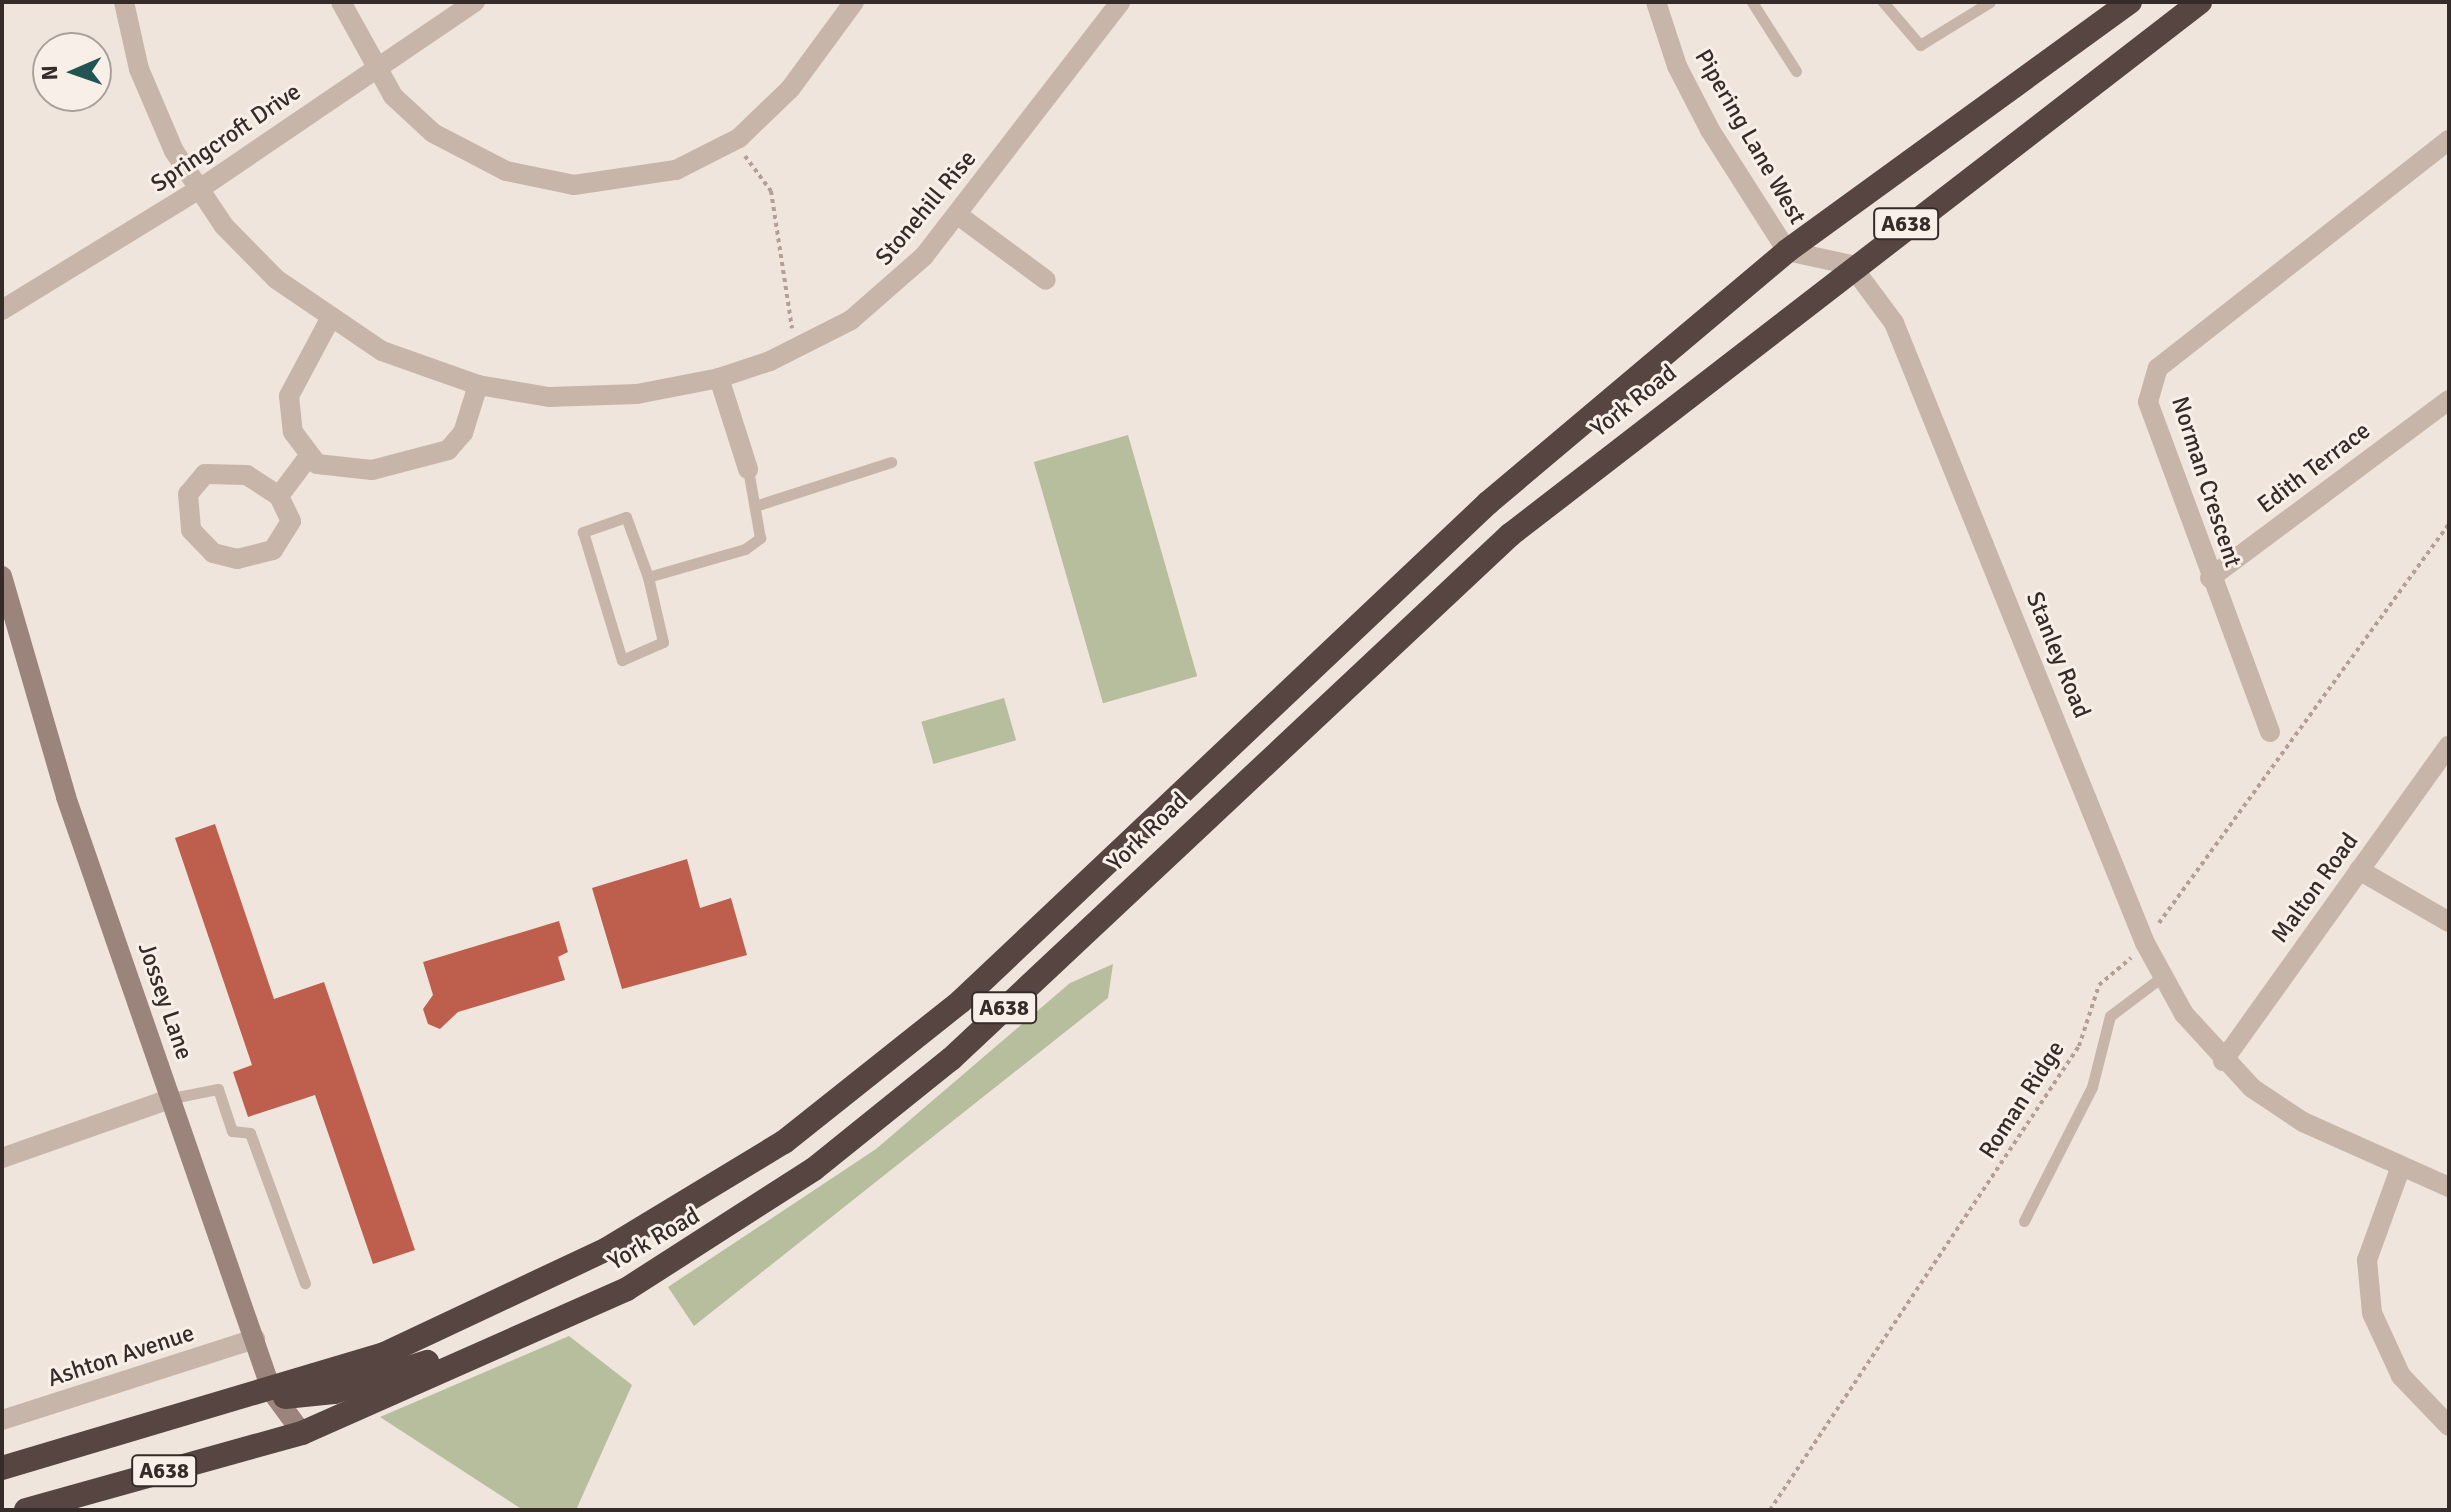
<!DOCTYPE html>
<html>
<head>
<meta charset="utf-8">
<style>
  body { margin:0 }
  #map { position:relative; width:2451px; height:1512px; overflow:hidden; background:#f0e5dc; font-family:Signika,sans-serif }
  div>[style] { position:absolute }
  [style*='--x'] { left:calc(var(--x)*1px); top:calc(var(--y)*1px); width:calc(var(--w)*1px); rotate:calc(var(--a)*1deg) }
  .green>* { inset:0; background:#b6be9d; transform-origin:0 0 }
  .building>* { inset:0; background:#be5f4d }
  .path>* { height:4px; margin-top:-2px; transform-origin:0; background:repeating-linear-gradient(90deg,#b39f93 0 4px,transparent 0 8px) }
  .lane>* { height:11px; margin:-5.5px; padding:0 5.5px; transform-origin:5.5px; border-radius:5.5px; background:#c8b5a9 }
  .street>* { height:20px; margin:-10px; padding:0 10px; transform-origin:10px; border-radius:10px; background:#c8b5a9 }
  .secondary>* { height:20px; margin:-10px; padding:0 10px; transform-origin:10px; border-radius:10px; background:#9b847b }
  .highway>* { height:24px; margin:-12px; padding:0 12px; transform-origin:12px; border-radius:12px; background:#564540 }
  span { translate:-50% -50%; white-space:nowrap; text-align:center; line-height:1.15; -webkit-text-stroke:6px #f8f0e8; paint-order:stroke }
  .shield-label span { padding:2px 6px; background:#f8f0e8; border:2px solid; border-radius:6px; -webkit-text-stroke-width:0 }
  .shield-label { font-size:22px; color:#352b28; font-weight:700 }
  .street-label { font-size:24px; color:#352b28 }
  .frame { position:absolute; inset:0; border:4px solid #352b28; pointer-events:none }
  .north { position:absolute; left:32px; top:32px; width:80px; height:80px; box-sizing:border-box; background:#f8f0e8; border:2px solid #aaa19b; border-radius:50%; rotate:268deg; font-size:22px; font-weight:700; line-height:32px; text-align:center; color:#352b28 }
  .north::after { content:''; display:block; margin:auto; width:28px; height:36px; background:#215453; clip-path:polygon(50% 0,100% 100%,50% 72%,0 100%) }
</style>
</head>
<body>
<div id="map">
  <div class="green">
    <div style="left:1128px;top:435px;width:251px;height:98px;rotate:74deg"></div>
    <div style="left:1004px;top:698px;width:44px;height:86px;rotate:74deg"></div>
    <div style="clip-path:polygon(1113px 964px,1108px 998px,694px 1326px,668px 1287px,876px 1149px,1070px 983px)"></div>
    <div style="clip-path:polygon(569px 1336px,632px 1385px,576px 1510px,523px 1510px,380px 1417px)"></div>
  </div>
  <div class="building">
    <div style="clip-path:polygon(215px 824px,274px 999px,324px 982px,415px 1250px,373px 1264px,315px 1095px,248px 1117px,233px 1072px,252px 1065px,175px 838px)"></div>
    <div style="clip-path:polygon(687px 859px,700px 908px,731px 898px,747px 955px,622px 989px,592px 888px)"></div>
    <div style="clip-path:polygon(559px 921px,568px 952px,558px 957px,565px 980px,458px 1012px,440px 1029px,428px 1024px,423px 1009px,433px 995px,423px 962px)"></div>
  </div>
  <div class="path">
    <div style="--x:745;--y:156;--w:44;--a:53.4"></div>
    <div style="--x:771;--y:191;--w:139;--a:81.3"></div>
    <div style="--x:2159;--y:923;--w:493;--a:-54"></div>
    <div style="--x:1770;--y:1510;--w:557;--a:-56.34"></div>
    <div style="--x:2079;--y:1046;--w:64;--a:-71.8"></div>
    <div style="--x:2099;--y:985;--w:42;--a:-40.2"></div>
  </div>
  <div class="lane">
    <div style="--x:1752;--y:2;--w:82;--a:57.5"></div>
    <div style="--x:1883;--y:2;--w:57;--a:49.3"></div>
    <div style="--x:1920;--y:45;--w:82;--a:-31.6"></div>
    <div style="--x:758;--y:505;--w:140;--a:-17.9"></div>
    <div style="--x:648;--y:577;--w:64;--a:-110.1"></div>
    <div style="--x:626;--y:517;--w:46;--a:160.8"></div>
    <div style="--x:583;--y:532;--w:134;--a:73.1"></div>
    <div style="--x:622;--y:660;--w:45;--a:-23.7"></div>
    <div style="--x:663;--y:642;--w:67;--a:-103"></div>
    <div style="--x:648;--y:577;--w:101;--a:-16.1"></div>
    <div style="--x:745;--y:549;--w:19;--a:-36"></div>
    <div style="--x:760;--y:538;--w:70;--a:-99.9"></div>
    <div style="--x:172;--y:1098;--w:47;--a:-11.1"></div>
    <div style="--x:218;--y:1089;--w:44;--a:71.6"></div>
    <div style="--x:232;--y:1131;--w:18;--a:6"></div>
    <div style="--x:250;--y:1133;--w:160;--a:69.9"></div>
    <div style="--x:2024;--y:1221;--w:150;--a:-63.1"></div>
    <div style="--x:2092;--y:1087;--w:73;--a:-75.8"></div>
    <div style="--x:2110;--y:1016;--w:65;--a:-36.9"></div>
  </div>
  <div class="street">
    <div style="--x:124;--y:2;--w:69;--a:77.4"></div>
    <div style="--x:139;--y:69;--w:89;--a:66.9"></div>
    <div style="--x:174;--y:151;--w:90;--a:56.3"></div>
    <div style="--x:224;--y:226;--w:74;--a:45.5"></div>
    <div style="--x:276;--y:279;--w:128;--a:34.2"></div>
    <div style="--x:382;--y:351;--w:102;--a:19.5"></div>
    <div style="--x:478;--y:385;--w:72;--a:9.6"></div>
    <div style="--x:549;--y:397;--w:88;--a:-2"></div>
    <div style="--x:637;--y:394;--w:84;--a:-11"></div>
    <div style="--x:719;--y:378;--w:54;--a:-18.4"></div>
    <div style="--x:770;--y:361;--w:91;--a:-26.8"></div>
    <div style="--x:851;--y:320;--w:97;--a:-41.2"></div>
    <div style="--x:924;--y:256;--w:321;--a:-52.3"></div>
    <div style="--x:341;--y:2;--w:107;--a:61"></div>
    <div style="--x:393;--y:96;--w:54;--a:42.8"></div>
    <div style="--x:433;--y:133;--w:82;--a:27.5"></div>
    <div style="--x:506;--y:171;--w:69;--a:11.6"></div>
    <div style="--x:574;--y:185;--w:103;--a:-8.4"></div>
    <div style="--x:676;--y:170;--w:71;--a:-26.9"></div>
    <div style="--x:739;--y:138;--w:71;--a:-43.9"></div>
    <div style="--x:790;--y:89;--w:108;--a:-53.7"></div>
    <div style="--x:1656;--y:2;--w:67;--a:71.8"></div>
    <div style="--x:1677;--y:66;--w:72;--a:62.7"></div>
    <div style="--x:1710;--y:130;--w:143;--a:57.5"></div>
    <div style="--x:1787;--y:251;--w:66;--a:12.3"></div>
    <div style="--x:1851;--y:265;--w:72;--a:53.4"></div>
    <div style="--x:1894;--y:323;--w:669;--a:67.96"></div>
    <div style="--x:2145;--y:943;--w:81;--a:61.2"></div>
    <div style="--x:2184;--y:1014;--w:100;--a:47.4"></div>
    <div style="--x:2252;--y:1088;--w:61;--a:33.7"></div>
    <div style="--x:2303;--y:1122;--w:160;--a:24"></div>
    <div style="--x:958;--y:215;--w:109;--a:36.5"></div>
    <div style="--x:2;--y:310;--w:230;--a:-31.5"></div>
    <div style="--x:198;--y:190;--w:335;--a:-34.2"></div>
    <div style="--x:329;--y:321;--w:85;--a:118.1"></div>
    <div style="--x:289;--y:396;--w:36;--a:84"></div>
    <div style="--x:293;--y:432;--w:40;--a:53"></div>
    <div style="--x:317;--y:464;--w:55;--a:6.2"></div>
    <div style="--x:372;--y:470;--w:79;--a:-14.7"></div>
    <div style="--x:448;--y:450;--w:23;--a:-49"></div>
    <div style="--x:463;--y:433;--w:50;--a:-72.6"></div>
    <div style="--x:719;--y:378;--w:96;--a:72.3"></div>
    <div style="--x:279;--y:496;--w:38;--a:-147"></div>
    <div style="--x:247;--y:475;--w:42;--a:-178.6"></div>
    <div style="--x:205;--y:474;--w:26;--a:130"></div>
    <div style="--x:188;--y:494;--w:36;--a:85"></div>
    <div style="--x:191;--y:530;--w:32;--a:46"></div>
    <div style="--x:213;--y:553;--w:25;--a:14"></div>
    <div style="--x:237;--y:559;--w:37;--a:-14"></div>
    <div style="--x:273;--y:550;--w:34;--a:-58"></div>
    <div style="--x:291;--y:521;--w:28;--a:-116"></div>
    <div style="--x:279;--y:496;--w:50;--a:-53.1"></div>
    <div style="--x:2210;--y:578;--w:298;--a:-36.7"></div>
    <div style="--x:2270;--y:732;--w:352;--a:-110.3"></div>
    <div style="--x:2148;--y:402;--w:35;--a:-74"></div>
    <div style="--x:2158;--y:368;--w:370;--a:-38.1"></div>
    <div style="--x:2359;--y:870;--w:104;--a:30"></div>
    <div style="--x:2223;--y:1061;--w:388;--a:-54.4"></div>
    <div style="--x:2;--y:1158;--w:180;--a:-19.4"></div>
    <div style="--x:2400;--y:1169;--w:97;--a:109.9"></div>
    <div style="--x:2367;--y:1260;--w:53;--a:84.6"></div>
    <div style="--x:2372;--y:1313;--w:69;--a:65.3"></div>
    <div style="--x:2401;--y:1376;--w:69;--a:46.2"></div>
    <div style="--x:2;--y:1420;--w:266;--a:-17.8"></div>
  </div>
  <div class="secondary">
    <div style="--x:2;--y:576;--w:230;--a:73.8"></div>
    <div style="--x:66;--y:797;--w:630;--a:70.9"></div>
    <div style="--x:272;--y:1392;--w:51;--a:53.8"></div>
  </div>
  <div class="highway">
    <div style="--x:285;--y:1397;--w:49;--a:-5.8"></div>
    <div style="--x:334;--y:1392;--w:98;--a:-17.9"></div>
    <div style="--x:2;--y:1468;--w:399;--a:-16.6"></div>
    <div style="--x:384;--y:1354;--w:246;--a:-25.2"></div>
    <div style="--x:607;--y:1249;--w:207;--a:-31.2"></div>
    <div style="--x:784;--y:1142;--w:226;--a:-38.5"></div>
    <div style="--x:961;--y:1001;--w:725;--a:-43.38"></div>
    <div style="--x:1488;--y:503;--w:391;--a:-40.1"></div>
    <div style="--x:1787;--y:251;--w:424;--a:-36"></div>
    <div style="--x:26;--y:1510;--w:287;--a:-15.6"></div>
    <div style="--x:302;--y:1433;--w:355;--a:-23.9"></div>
    <div style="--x:627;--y:1289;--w:222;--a:-32.7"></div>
    <div style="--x:814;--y:1169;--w:176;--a:-38.8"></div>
    <div style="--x:951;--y:1059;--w:766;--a:-43.15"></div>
    <div style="--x:1510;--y:535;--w:872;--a:-37.68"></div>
  </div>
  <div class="shield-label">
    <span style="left:1906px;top:224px">A638</span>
    <span style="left:1004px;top:1008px">A638</span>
    <span style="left:164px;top:1471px">A638</span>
  </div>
  <div class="street-label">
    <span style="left:1750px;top:137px;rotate:60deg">Pipering Lane West</span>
    <span style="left:226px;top:138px;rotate:-34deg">Springcroft Drive</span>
    <span style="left:926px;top:208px;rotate:-50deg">Stonehill Rise</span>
    <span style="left:1634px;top:401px;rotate:-38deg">York Road</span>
    <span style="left:2314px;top:468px;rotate:-37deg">Edith Terrace</span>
    <span style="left:2206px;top:482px;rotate:72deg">Norman Crescent</span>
    <span style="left:2058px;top:655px;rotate:68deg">Stanley Road</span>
    <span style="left:1148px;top:832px;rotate:-44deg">York Road</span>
    <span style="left:2315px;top:888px;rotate:-54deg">Malton Road</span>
    <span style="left:165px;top:1001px;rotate:71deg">Jossey Lane</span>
    <span style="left:2022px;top:1100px;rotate:-57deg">Roman Ridge</span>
    <span style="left:654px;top:1239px;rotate:-30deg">York Road</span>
    <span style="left:121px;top:1356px;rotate:-18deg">Ashton Avenue</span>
  </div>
  <div class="frame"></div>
  <div class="north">N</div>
</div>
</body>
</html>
